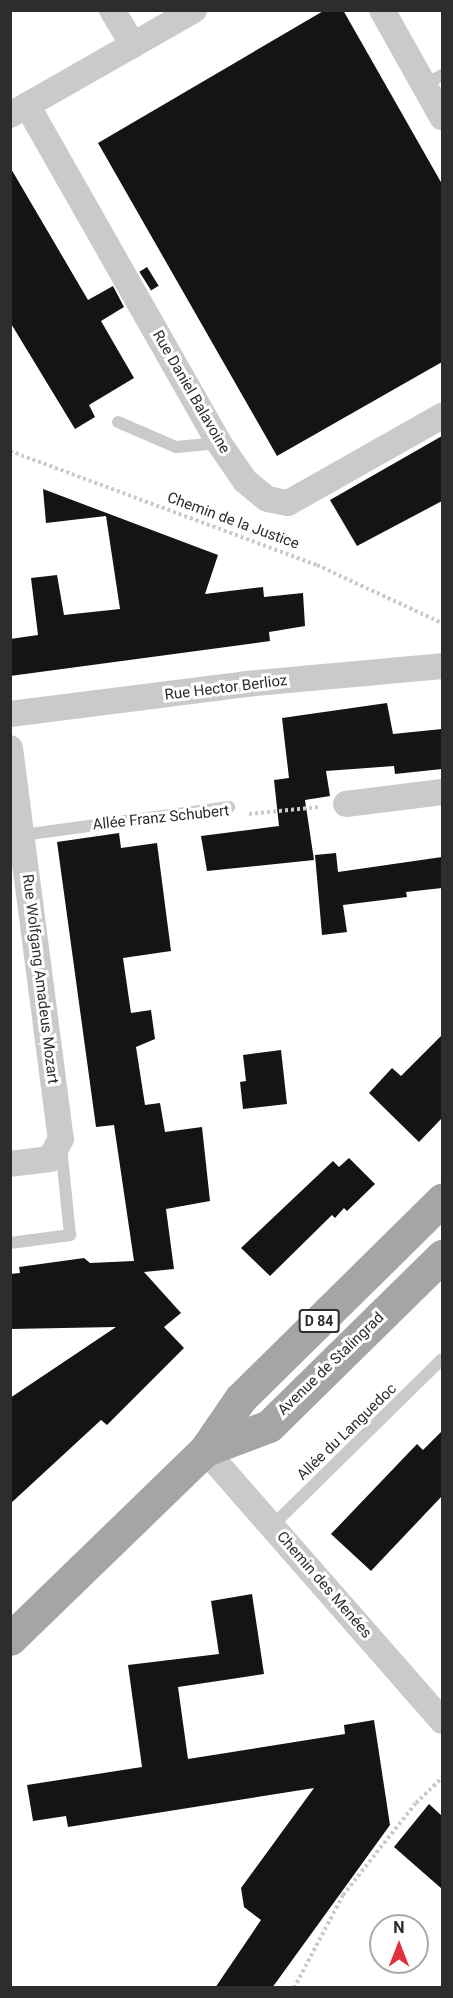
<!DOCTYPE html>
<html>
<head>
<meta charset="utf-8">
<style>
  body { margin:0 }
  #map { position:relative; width:453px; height:1998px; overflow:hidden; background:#fff; font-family:Roboto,sans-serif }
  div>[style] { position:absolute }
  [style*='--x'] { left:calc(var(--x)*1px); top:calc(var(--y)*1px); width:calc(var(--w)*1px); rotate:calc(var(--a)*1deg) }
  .building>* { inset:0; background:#141414; transform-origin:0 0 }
  .path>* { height:4px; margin-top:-2px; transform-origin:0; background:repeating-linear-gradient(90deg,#cacaca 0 3px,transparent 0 6px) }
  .lane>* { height:12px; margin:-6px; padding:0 6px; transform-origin:6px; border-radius:6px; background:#cacaca }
  .street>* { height:26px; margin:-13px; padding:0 13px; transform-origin:13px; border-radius:13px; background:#cacaca }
  .primary>* { height:33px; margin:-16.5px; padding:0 16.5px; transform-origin:16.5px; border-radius:16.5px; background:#a5a5a5 }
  span { translate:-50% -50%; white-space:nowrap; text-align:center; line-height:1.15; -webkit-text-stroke:6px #fff; paint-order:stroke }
  .shield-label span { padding:2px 4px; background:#fff; border:2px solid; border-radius:4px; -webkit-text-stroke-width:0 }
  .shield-label { font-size:14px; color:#2d2d2d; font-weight:700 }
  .street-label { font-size:15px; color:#2d2d2d }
  .frame { position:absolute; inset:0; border:12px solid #2d2d2d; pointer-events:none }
  .north { position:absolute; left:369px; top:1914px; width:60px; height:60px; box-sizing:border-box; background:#fff; border:2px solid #ababab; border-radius:50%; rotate:0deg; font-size:16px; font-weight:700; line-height:24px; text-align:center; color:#2d2d2d }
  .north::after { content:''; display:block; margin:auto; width:21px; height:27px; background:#e1313c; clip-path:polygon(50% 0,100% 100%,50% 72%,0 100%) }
</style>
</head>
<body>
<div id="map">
  <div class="building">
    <div style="clip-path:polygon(325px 10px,343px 10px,442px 184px,442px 362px,277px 456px,98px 143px)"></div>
    <div style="clip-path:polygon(10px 167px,88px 300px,113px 286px,124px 307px,101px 321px,134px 378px,89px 405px,95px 417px,75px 429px,10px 322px)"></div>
    <div style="left:147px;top:267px;width:22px;height:9px;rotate:58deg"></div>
    <div style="clip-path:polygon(442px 436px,442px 501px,357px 546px,330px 500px)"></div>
    <div style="clip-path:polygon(43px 489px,218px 555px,205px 594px,263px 587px,264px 597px,303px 593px,305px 626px,269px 632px,270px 641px,10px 676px,10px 639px,38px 635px,31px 578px,57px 575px,64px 615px,120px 609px,106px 516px,46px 523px)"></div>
    <div style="clip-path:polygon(387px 703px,393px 734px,442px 729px,442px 769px,395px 774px,394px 766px,326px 771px,330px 796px,305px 800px,314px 860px,207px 871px,201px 836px,279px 826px,274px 780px,289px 778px,282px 718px)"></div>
    <div style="clip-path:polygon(119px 833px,121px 848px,157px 843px,171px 951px,123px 958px,131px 1013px,151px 1010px,155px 1039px,136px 1047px,145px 1105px,160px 1103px,165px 1132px,202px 1127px,210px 1201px,166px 1209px,174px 1269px,144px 1272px,181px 1313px,164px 1327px,184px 1348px,107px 1425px,101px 1420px,10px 1504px,10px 1398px,116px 1327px,10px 1329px,10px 1274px,20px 1273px,19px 1267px,84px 1258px,90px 1263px,134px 1261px,114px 1125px,96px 1127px,57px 842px)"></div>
    <div style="clip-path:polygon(336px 853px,338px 872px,442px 857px,442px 888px,406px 892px,407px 897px,343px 905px,347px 932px,322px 935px,315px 855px)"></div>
    <div style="clip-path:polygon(442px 1035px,442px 1118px,419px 1142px,369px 1093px,392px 1068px,401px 1076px)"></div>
    <div style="clip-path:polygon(281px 1050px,287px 1104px,243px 1109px,240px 1082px,246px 1081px,243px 1055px)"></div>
    <div style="clip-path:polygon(349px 1158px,375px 1184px,347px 1211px,344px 1208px,335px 1218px,332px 1215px,270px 1276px,241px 1248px,333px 1161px,339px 1167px)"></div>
    <div style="clip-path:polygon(442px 1431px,442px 1496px,371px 1571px,331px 1534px,417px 1444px,423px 1450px)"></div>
    <div style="clip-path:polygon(252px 1594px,264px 1674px,178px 1687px,188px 1759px,345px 1734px,344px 1725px,374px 1720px,390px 1825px,272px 1988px,215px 1988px,261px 1920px,244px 1907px,241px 1888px,314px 1788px,68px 1827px,66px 1816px,33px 1821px,27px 1785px,142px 1767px,128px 1665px,219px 1654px,211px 1601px)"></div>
    <div style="clip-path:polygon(429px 1804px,442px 1816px,442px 1889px,394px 1847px)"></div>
  </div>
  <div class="path">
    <div style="--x:10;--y:451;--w:327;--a:20.4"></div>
    <div style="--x:317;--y:565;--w:138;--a:24.9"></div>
    <div style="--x:249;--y:814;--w:70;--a:-5.7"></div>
    <div style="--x:294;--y:1988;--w:105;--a:-62.2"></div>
    <div style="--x:343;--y:1895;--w:117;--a:-51.6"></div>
    <div style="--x:416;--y:1803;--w:36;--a:-44"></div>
  </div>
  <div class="lane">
    <div style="--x:424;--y:85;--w:21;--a:-29"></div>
    <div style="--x:118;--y:422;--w:63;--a:23.3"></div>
    <div style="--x:176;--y:447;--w:43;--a:-5.3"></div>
    <div style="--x:22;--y:835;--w:209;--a:-7.7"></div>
    <div style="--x:10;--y:1243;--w:61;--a:-7.6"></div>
    <div style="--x:70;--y:1235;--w:89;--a:-95.8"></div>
    <div style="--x:272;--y:1526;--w:238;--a:-44.5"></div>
  </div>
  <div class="street">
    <div style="--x:112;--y:10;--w:41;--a:59"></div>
    <div style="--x:382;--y:10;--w:123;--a:60.7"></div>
    <div style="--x:27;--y:105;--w:389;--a:60.4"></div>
    <div style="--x:219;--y:443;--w:46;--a:55.6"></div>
    <div style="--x:245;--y:481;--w:28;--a:39"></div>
    <div style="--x:267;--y:499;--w:21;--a:11"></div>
    <div style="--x:288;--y:503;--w:177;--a:-29.5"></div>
    <div style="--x:10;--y:115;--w:212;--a:-29.7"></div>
    <div style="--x:10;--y:714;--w:238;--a:-7.2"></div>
    <div style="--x:246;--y:684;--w:197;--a:-5.2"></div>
    <div style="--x:10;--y:748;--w:394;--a:82.6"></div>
    <div style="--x:61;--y:1139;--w:23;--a:119"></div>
    <div style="--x:50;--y:1159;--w:40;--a:172.9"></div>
    <div style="--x:346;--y:804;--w:97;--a:-7.1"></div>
    <div style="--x:205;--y:1450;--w:360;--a:48.8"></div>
  </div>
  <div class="primary">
    <div style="--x:205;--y:1450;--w:68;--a:-20.6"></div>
    <div style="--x:269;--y:1426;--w:243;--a:-44.5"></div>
    <div style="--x:10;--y:1639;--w:272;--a:-44.1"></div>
    <div style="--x:205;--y:1450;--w:62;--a:-55.5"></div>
    <div style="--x:240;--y:1399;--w:284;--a:-44.6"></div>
  </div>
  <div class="shield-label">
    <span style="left:319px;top:1321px">D 84</span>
  </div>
  <div class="street-label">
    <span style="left:191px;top:392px;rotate:60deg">Rue Daniel Balavoine</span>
    <span style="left:233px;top:521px;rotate:20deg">Chemin de la Justice</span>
    <span style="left:226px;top:688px;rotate:-7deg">Rue Hector Berlioz</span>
    <span style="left:161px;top:818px;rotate:-6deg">Allée Franz Schubert</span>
    <span style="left:40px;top:979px;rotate:83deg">Rue Wolfgang Amadeus Mozart</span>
    <span style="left:331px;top:1364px;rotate:-44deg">Avenue de Stalingrad</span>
    <span style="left:347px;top:1432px;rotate:-44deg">Allée du Languedoc</span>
    <span style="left:324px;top:1585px;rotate:49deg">Chemin des Menées</span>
  </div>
  <div class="frame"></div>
  <div class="north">N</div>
</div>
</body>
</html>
